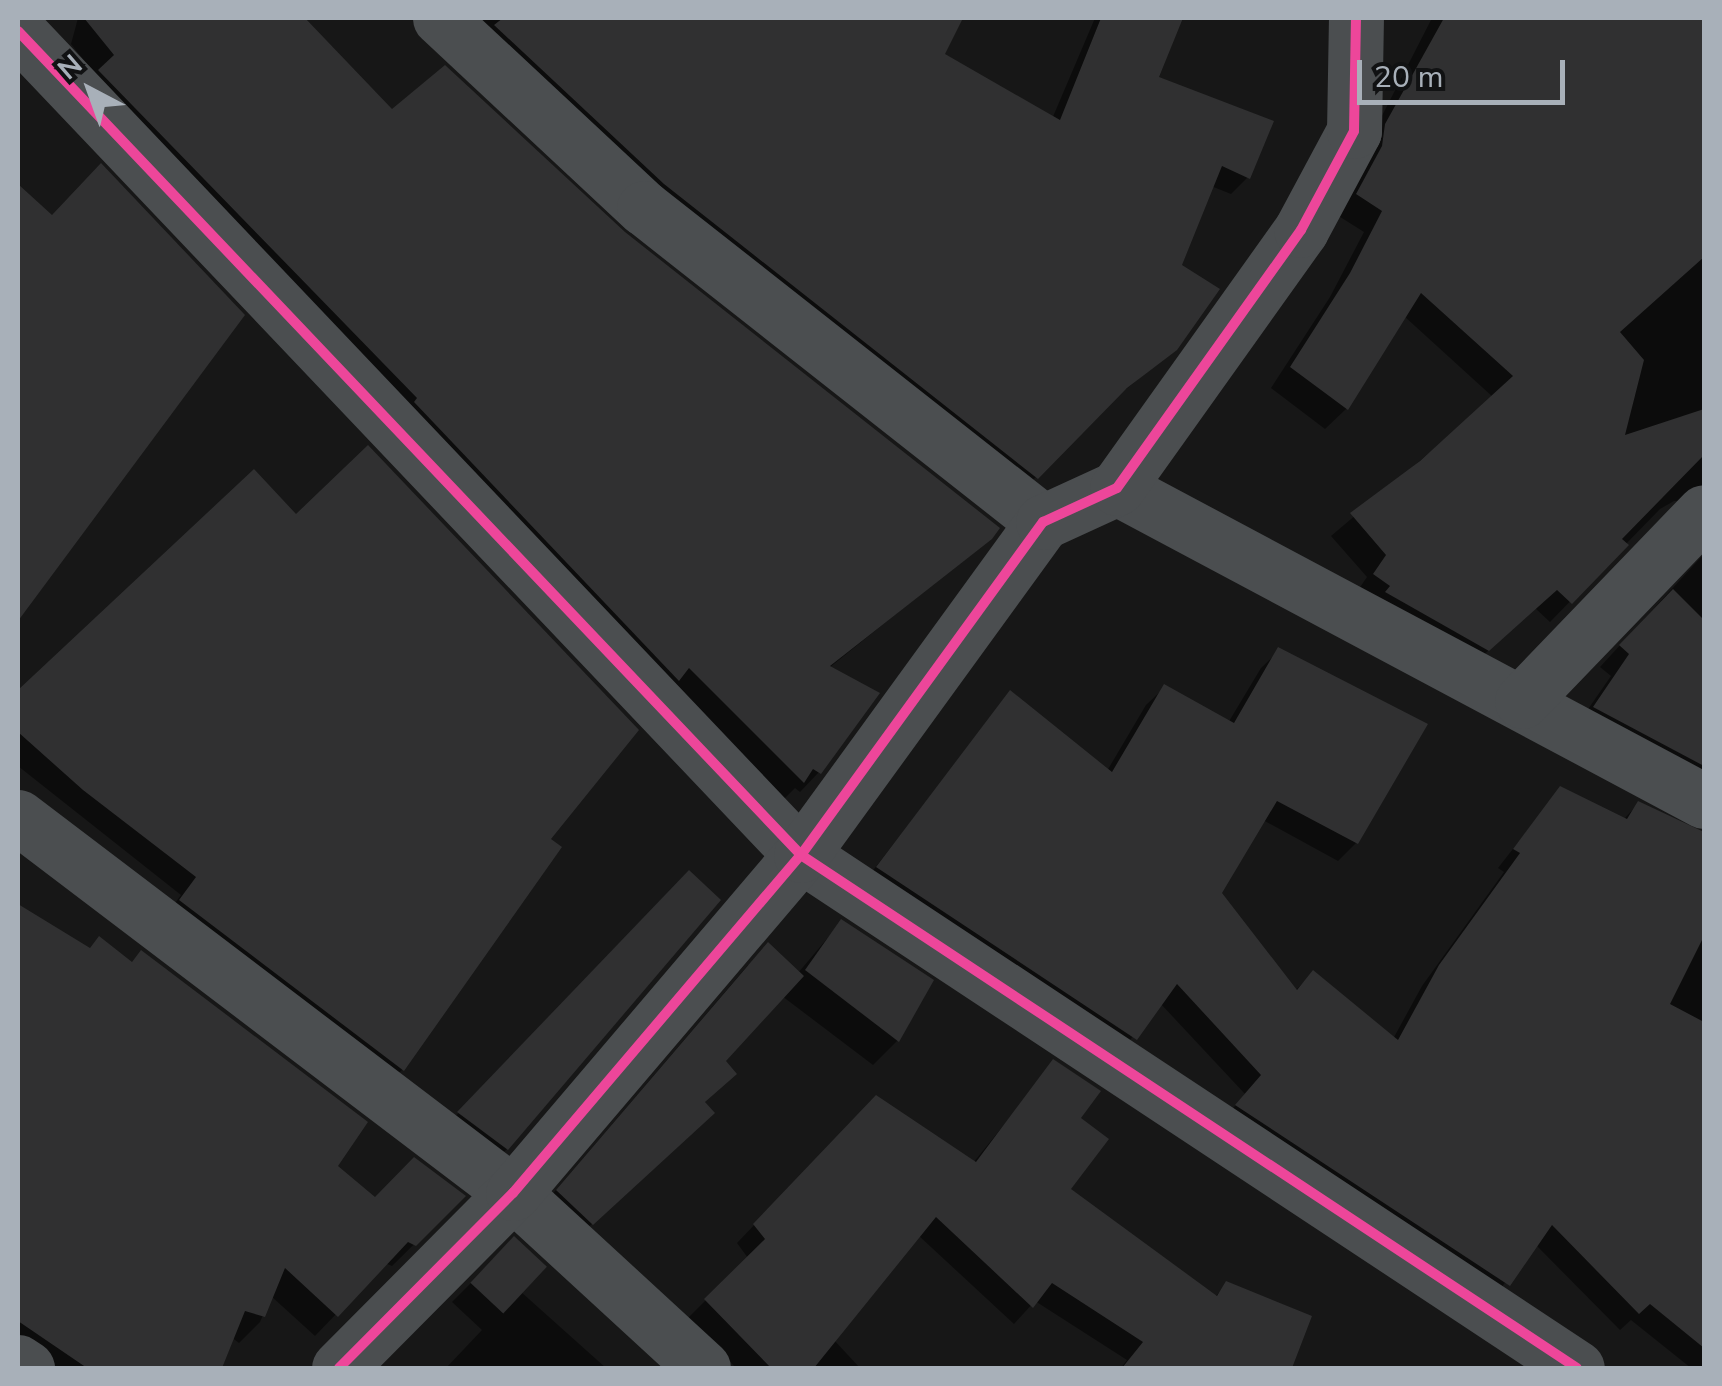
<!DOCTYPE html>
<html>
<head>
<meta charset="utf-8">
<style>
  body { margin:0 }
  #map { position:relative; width:1722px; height:1386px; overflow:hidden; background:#171717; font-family:"Nunito Sans",sans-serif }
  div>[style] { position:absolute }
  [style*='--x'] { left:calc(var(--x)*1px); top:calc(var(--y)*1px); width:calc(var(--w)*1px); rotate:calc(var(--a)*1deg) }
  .shadow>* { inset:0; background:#0007 }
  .building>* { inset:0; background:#303031; transform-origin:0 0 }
  .minor>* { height:55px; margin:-27.5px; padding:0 27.5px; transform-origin:27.5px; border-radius:27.5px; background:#4b4e50 }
  .cycleway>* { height:10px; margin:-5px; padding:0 5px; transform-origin:5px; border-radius:5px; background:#ed469a }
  span { translate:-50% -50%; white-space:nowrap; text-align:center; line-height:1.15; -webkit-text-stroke:8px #111213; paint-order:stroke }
  .frame { position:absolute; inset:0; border:20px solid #a8b0b9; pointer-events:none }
  .north { position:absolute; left:40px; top:40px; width:100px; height:100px; -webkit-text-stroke:8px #111213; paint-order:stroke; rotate:319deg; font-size:28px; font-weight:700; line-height:40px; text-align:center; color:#a8b0b9 }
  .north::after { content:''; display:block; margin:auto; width:35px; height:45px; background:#a8b0b9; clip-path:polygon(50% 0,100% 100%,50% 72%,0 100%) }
  .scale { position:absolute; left:1357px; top:60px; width:208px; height:45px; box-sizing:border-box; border:5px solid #a8b0b9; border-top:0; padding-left:12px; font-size:30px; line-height:35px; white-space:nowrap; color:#a8b0b9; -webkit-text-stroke:8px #111213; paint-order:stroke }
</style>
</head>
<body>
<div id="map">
  <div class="shadow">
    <div style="clip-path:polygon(78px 18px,279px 18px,287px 27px,301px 18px,392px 112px,623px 234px,990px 538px,829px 668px,819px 772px,800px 792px,795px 788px,783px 800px,96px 76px,71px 44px)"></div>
    <div style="clip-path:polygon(450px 18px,961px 18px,942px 54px,1052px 119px,1095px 18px,1171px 18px,1180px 19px,1156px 78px,1248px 177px,1231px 194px,1211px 186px,1179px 266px,1175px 349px,1108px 404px,1019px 494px)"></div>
    <div style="clip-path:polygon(1432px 18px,1704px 18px,1704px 509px,1691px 502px,1674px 501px,1660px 509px,1550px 622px,1535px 608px,1467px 670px,1354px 596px,1367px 577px,1331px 536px,1494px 398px,1404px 316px,1346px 409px,1325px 429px,1271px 388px,1330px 297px,1364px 232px,1337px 215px,1366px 147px)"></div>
    <div style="clip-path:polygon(18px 187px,51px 218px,241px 315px,18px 617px)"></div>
    <div style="clip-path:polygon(254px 473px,296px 517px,547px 839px,402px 1070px,385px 1087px,163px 919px,181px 895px,18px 766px,18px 693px)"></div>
    <div style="clip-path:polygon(1704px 554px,1704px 800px,1575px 728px,1611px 676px,1600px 667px)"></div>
    <div style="clip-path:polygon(1279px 651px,1356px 843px,1338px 861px,1263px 820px,1219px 893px,1295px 991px,1313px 973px,1393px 1039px,1422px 986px,1504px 872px,1498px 868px,1560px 789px,1623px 820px,1638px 804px,1680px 869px,1704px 880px,1704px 1368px,1691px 1368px,1631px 1320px,1620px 1330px,1535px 1244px,1490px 1302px,1220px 1124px,1245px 1094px,1160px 1003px,1117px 1056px,861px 886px,1010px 693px,1107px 771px,1146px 705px,1164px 688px,1228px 723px,1261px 668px)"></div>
    <div style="clip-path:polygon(689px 874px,507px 1149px,494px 1161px,447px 1125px)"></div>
    <div style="clip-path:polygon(18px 907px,89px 950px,375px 1200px,462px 1197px,392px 1266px,385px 1263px,315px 1336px,271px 1296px,260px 1322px,239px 1343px,18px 1174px)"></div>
    <div style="clip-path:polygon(841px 922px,930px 981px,897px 1041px,873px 1065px,782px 996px,723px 1061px,692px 1133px,572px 1242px,538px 1211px,748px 965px,798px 973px)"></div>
    <div style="clip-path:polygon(1054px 1063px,1078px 1118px,1067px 1190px,1215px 1297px,1227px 1284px,1309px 1318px,1289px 1368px,1121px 1368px,1127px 1360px,1035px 1301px,1014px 1324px,918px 1235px,834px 1340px,860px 1368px,736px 1368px,688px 1318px,748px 1258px,737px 1243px,876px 1098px,973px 1163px)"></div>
    <div style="clip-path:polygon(18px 1221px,168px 1368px,28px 1368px,18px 1361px)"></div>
    <div style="clip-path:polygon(514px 1240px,520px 1291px,606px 1368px,446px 1368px,482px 1330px,452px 1302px)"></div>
  </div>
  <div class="building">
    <div style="clip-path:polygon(84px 18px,305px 18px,392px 109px,445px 65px,625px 232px,1000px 528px,992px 539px,830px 666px,880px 693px,821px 774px,813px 769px,804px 783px,689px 668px,679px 681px,414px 402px,417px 398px,98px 70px,114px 55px)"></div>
    <div style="clip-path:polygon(503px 18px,963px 18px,945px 54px,1060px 120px,1101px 18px,1183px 18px,1159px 77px,1274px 121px,1250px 179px,1222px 166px,1182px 265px,1220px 289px,1177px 350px,1127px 388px,1038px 479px,664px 184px,494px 25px)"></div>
    <div style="clip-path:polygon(1444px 18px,1704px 18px,1704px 257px,1620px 332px,1644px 360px,1625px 435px,1704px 409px,1704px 455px,1622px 539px,1629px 545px,1572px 604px,1557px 590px,1489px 651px,1385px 592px,1390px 586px,1373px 574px,1386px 555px,1350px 513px,1420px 461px,1513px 376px,1421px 293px,1348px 410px,1290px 367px,1350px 273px,1382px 211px,1356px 194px,1382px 146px,1385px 124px)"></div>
    <div style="clip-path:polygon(101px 163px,245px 315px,18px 621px,18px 184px,52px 215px)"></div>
    <div style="clip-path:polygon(368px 445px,639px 730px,551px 839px,562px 847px,404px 1071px,179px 900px,196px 877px,83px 790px,18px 732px,18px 690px,254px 469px,296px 514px)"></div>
    <div style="clip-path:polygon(1673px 589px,1704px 620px,1704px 766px,1593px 707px,1629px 654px,1619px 645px)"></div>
    <div style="clip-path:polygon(1278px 647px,1428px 724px,1358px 844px,1277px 801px,1222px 893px,1297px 990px,1313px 970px,1398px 1040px,1439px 965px,1520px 853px,1513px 849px,1560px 786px,1627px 819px,1638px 801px,1704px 832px,1704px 936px,1670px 1004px,1704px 1022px,1704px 1348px,1650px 1304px,1639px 1314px,1552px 1225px,1510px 1286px,1235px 1105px,1261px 1075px,1177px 984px,1137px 1040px,876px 867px,1010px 690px,1112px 772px,1164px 684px,1234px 723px)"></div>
    <div style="clip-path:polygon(689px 870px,721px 900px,508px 1150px,457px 1112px)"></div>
    <div style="clip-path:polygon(18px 904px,90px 948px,99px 936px,132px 962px,141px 950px,368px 1122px,338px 1166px,375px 1197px,414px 1157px,466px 1196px,416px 1246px,408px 1242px,338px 1317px,285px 1268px,265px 1317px,245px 1311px,222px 1368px,87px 1368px,18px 1321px)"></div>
    <div style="clip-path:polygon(841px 919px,934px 980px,899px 1042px,805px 970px)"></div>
    <div style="clip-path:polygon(768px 942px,804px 976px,726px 1061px,737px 1074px,705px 1102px,715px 1113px,593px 1225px,556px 1190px)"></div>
    <div style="clip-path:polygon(1053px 1059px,1101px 1091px,1081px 1118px,1109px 1139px,1071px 1189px,1217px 1296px,1226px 1281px,1312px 1316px,1292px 1368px,1122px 1368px,1143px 1342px,1052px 1283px,1033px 1308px,936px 1217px,814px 1368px,771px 1368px,704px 1299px,765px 1239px,753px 1224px,876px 1095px,976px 1162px)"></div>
    <div style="left:514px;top:1236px;width:45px;height:64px;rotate:43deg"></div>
  </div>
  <div class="minor">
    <div style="--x:440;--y:18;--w:279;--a:43"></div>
    <div style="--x:644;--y:208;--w:508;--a:38.2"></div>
    <div style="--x:18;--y:31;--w:1137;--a:46.46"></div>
    <div style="--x:801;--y:855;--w:930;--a:33.47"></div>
    <div style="--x:1117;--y:488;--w:665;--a:28.07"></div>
    <div style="--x:1522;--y:701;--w:262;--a:-46.1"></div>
    <div style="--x:18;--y:817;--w:622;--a:37.22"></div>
    <div style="--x:513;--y:1193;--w:258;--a:42.6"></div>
    <div style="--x:18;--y:1362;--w:11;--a:34"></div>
    <div style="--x:339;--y:1368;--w:247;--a:-45.2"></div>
    <div style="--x:513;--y:1193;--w:444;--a:-49.6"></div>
    <div style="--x:801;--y:855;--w:412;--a:-54"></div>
    <div style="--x:1043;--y:522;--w:81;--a:-24.7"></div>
    <div style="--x:1117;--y:488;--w:317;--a:-54.5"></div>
    <div style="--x:1301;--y:230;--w:112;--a:-61.8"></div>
    <div style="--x:1354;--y:131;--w:113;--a:-89"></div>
  </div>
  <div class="cycleway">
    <div style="--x:18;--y:31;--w:1137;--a:46.46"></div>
    <div style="--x:801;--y:855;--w:930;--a:33.47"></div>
    <div style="--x:339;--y:1368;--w:247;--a:-45.2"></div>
    <div style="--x:513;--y:1193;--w:444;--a:-49.6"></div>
    <div style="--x:801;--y:855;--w:412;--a:-54"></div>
    <div style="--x:1043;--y:522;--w:81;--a:-24.7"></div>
    <div style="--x:1117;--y:488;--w:317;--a:-54.5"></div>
    <div style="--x:1301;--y:230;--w:112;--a:-61.8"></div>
    <div style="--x:1354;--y:131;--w:113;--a:-89"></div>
  </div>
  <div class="frame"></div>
  <div class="north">N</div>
  <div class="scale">20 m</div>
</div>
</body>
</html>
